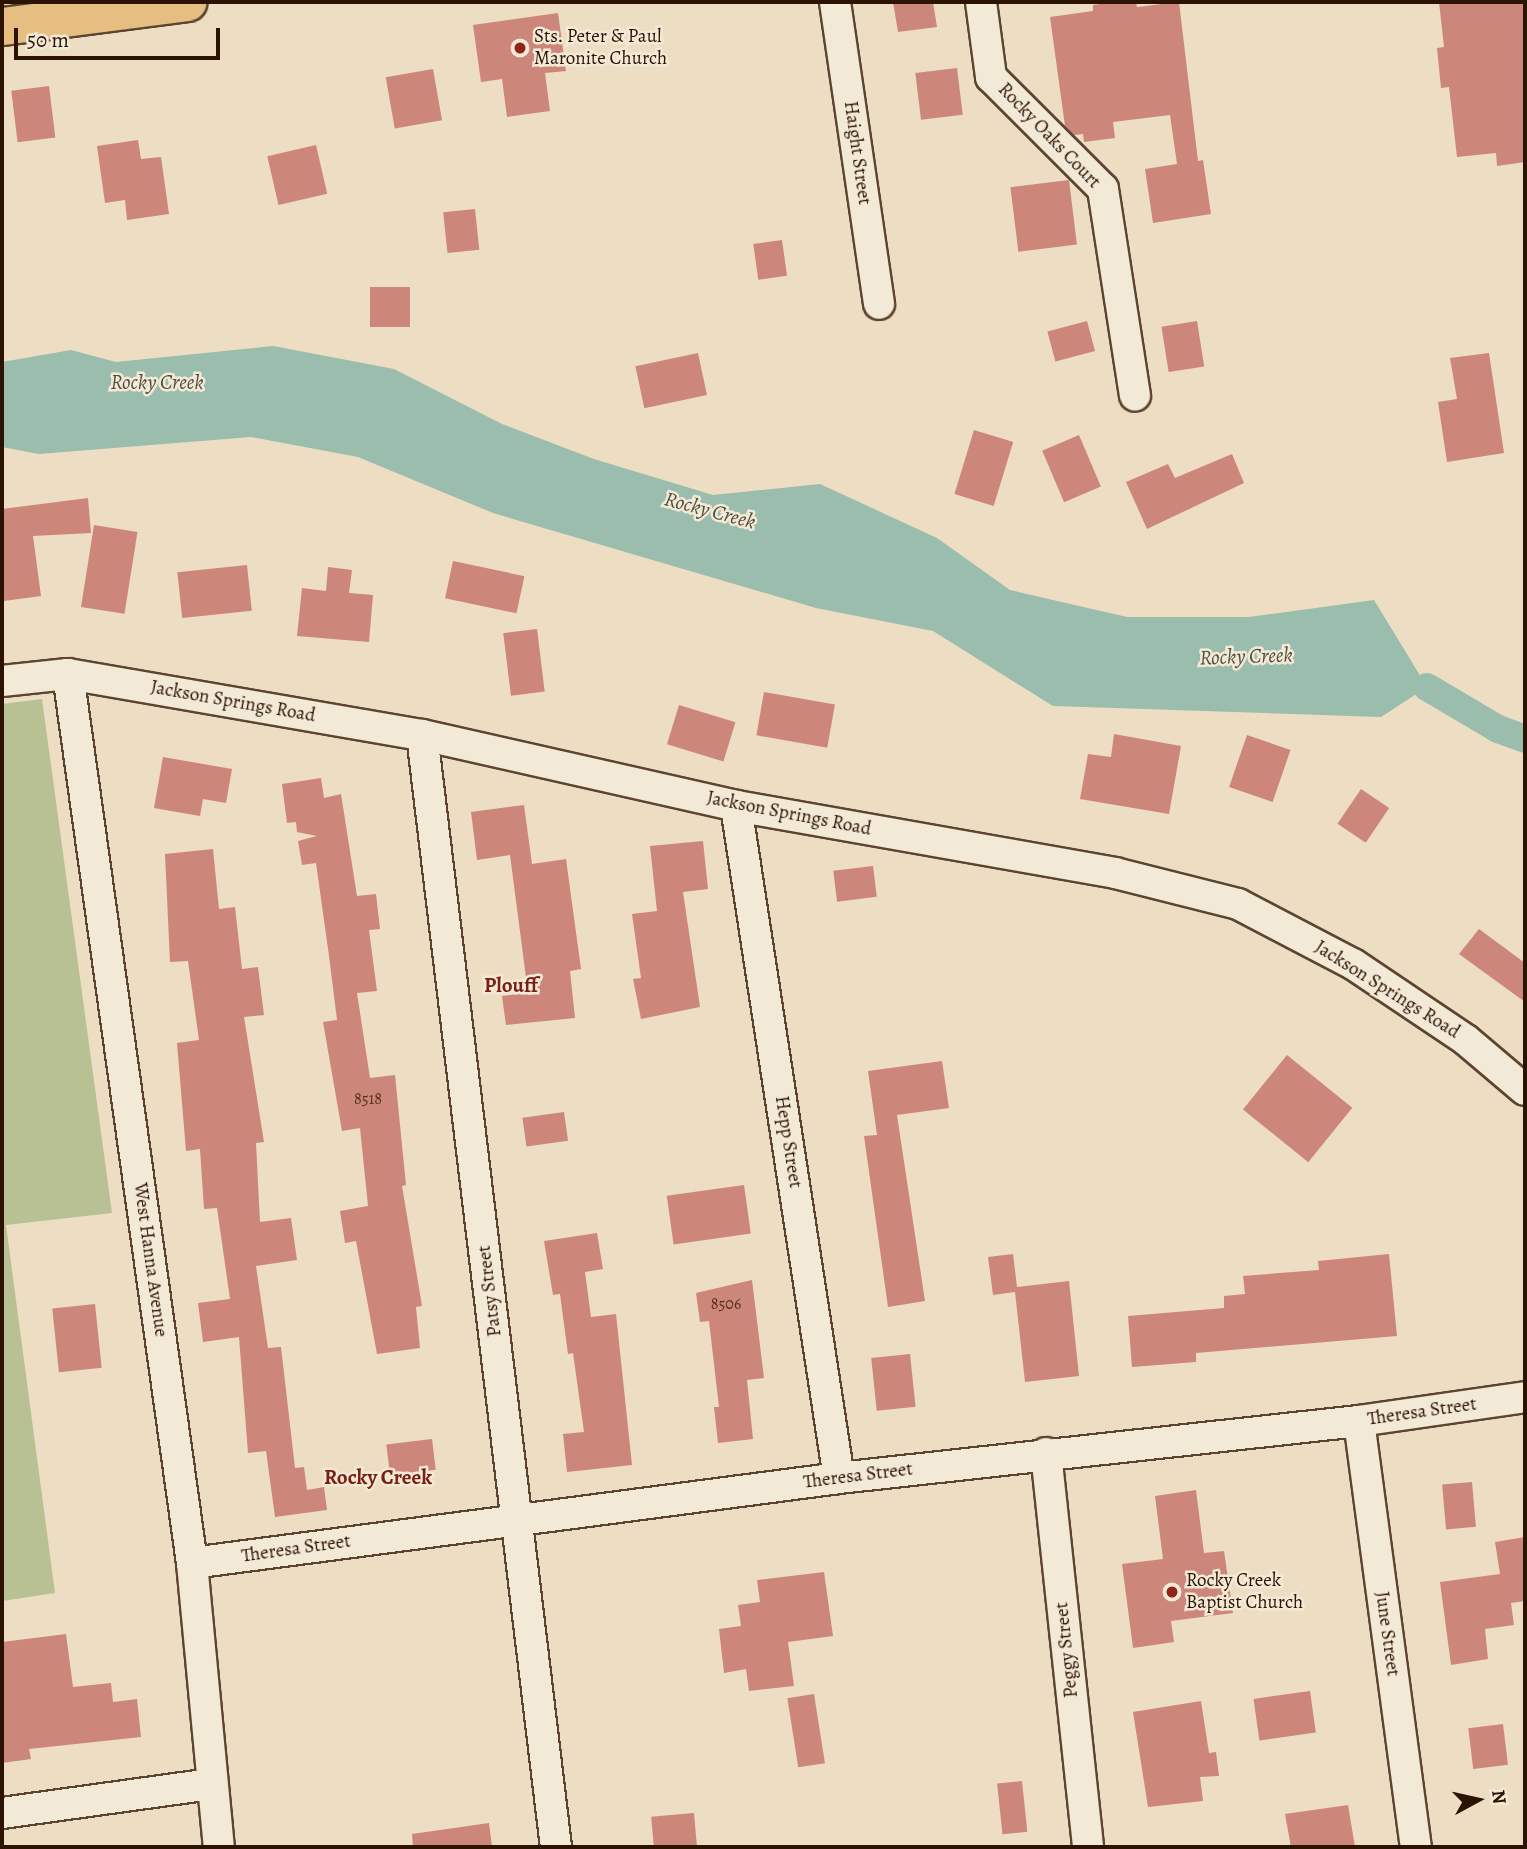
<!DOCTYPE html>
<html>
<head>
<meta charset="utf-8">
<style>
  body { margin:0 }
  #map { position:relative; width:1527px; height:1849px; overflow:hidden; background:#edddc2; font-family:Alegreya,serif }
  div>[style] { position:absolute }
  [style*='--x'] { left:calc(var(--x)*1px); top:calc(var(--y)*1px); width:calc(var(--w)*1px); rotate:calc(var(--a)*1deg) }
  .green>* { inset:0; background:#b8c193 }
  .water>* { inset:0; background:#9abdad }
  .canal>* { height:28px; margin:-14px; padding:0 14px; transform-origin:14px; border-radius:14px; background:#9abdad }
  .building>* { inset:0; background:#cd867a; transform-origin:0 0 }
  .roads { filter:drop-shadow(2px 0 #5c4530) drop-shadow(-2px 0 #5c4530) drop-shadow(0 2px #5c4530) drop-shadow(0 -2px #5c4530) }
  .minor>* { height:30px; margin:-15px; padding:0 15px; transform-origin:15px; border-radius:15px; background:#f3e9d7 }
  .major>* { height:37px; margin:-18.5px; padding:0 18.5px; transform-origin:18.5px; border-radius:18.5px; background:#e6be81 }
  .dots>* { width:19px; height:19px; translate:-50% -50%; box-sizing:border-box; border:4px solid #f3e9d7; border-radius:50% }
  span { translate:-50% -50%; white-space:nowrap; text-align:center; line-height:1.15; -webkit-text-stroke:5px #f3e9d7; paint-order:stroke }
  .number-label { font-size:16px; color:#542f1e }
  .number-label span { -webkit-text-stroke-width:0 }
  .poi-label { font-size:19px; color:#2c1200 }
  .left { translate:0 -50%; text-align:left }
  .street-label { font-size:19px; color:#2c1200 }
  .water-label { font-size:21px; color:#524e3d; font-style:italic }
  .neighbourhood-label { font-size:21px; color:#7a1f14; font-weight:700 }
  .frame { position:absolute; inset:0; border:4px solid #2c1200; pointer-events:none }
  .north { position:absolute; left:1443px; top:1765px; width:70px; height:70px; -webkit-text-stroke:5px #f3e9d7; paint-order:stroke; rotate:82deg; font-size:19px; font-weight:700; line-height:28px; text-align:center; color:#2c1200 }
  .north::after { content:''; display:block; margin:auto; width:24px; height:32px; background:#2c1200; clip-path:polygon(50% 0,100% 100%,50% 72%,0 100%) }
  .scale { position:absolute; left:14px; top:28px; width:206px; height:32px; box-sizing:border-box; border:4px solid #2c1200; border-top:0; padding-left:9px; font-size:21px; line-height:24px; white-space:nowrap; color:#2c1200; -webkit-text-stroke:5px #f3e9d7; paint-order:stroke }
</style>
</head>
<body>
<div id="map">
  <div class="green">
    <div style="clip-path:polygon(42px 699px,112px 1213px,6px 1225px,55px 1593px,2px 1601px,2px 704px)"></div>
  </div>
  <div class="water">
    <div style="clip-path:polygon(273px 346px,394px 369px,502px 424px,594px 459px,713px 495px,820px 484px,937px 538px,1010px 590px,1127px 617px,1249px 617px,1374px 600px,1427px 687px,1381px 717px,1053px 706px,933px 631px,816px 608px,493px 513px,358px 457px,251px 437px,39px 454px,2px 447px,2px 362px,71px 350px,116px 362px)"></div>
  </div>
  <div class="canal">
    <div style="--x:1427;--y:687;--w:82;--a:30.6"></div>
    <div style="--x:1498;--y:729;--w:29;--a:20"></div>
  </div>
  <div class="building">
    <div style="clip-path:polygon(893px 2px,933px 2px,937px 27px,898px 32px)"></div>
    <div style="clip-path:polygon(1115px 2px,1136px 2px,1137px 7px,1179px 2px,1198px 161px,1203px 160px,1211px 214px,1153px 223px,1145px 169px,1177px 164px,1170px 115px,1113px 122px,1115px 138px,1084px 142px,1083px 134px,1074px 135px,1065px 126px,1050px 17px,1093px 11px,1093px 5px)"></div>
    <div style="clip-path:polygon(1439px 2px,1525px 2px,1525px 162px,1497px 166px,1496px 153px,1457px 157px,1449px 87px,1441px 88px,1437px 48px,1444px 47px)"></div>
    <div style="clip-path:polygon(558px 13px,566px 71px,545px 73px,550px 111px,507px 117px,502px 79px,481px 82px,473px 25px)"></div>
    <div style="left:957px;top:68px;width:47px;height:42px;rotate:83deg"></div>
    <div style="left:433px;top:69px;width:52px;height:48px;rotate:80deg"></div>
    <div style="left:49px;top:86px;width:52px;height:38px;rotate:83deg"></div>
    <div style="clip-path:polygon(138px 140px,141px 159px,161px 157px,169px 214px,127px 220px,125px 200px,105px 203px,97px 146px)"></div>
    <div style="left:316px;top:145px;width:50px;height:50px;rotate:77deg"></div>
    <div style="left:1069px;top:180px;width:65px;height:59px;rotate:83deg"></div>
    <div style="left:475px;top:209px;width:41px;height:32px;rotate:84deg"></div>
    <div style="left:782px;top:240px;width:36px;height:29px;rotate:82deg"></div>
    <div style="left:370px;top:287px;width:40px;height:40px"></div>
    <div style="left:1087px;top:321px;width:31px;height:41px;rotate:75deg"></div>
    <div style="left:1197px;top:321px;width:46px;height:36px;rotate:81deg"></div>
    <div style="left:698px;top:353px;width:43px;height:64px;rotate:78deg"></div>
    <div style="clip-path:polygon(1489px 353px,1504px 453px,1447px 462px,1438px 402px,1457px 399px,1450px 358px)"></div>
    <div style="left:974px;top:430px;width:41px;height:67px;rotate:17deg"></div>
    <div style="left:1079px;top:435px;width:56px;height:40px;rotate:67deg"></div>
    <div style="clip-path:polygon(1232px 454px,1244px 483px,1147px 529px,1126px 482px,1168px 464px,1175px 478px)"></div>
    <div style="clip-path:polygon(88px 498px,91px 533px,33px 536px,41px 596px,4px 601px,2px 509px)"></div>
    <div style="left:94px;top:525px;width:44px;height:83px;rotate:9deg"></div>
    <div style="left:453px;top:561px;width:73px;height:38px;rotate:12deg"></div>
    <div style="left:247px;top:565px;width:46px;height:70px;rotate:84deg"></div>
    <div style="clip-path:polygon(328px 567px,352px 570px,349px 593px,373px 595px,369px 642px,297px 636px,302px 588px,326px 591px)"></div>
    <div style="left:537px;top:629px;width:63px;height:34px;rotate:83deg"></div>
    <div style="left:764px;top:692px;width:72px;height:44px;rotate:10deg"></div>
    <div style="left:679px;top:705px;width:59px;height:41px;rotate:17deg"></div>
    <div style="clip-path:polygon(1114px 734px,1181px 746px,1169px 814px,1080px 799px,1088px 754px,1111px 757px)"></div>
    <div style="left:1247px;top:735px;width:46px;height:55px;rotate:19deg"></div>
    <div style="clip-path:polygon(163px 757px,232px 769px,226px 803px,203px 799px,200px 816px,154px 808px)"></div>
    <div style="clip-path:polygon(321px 778px,324px 798px,341px 794px,357px 896px,376px 894px,380px 929px,369px 930px,377px 991px,357px 993px,370px 1078px,395px 1075px,406px 1185px,402px 1186px,422px 1306px,416px 1307px,420px 1348px,377px 1354px,356px 1241px,345px 1243px,340px 1211px,368px 1206px,360px 1128px,342px 1131px,323px 1022px,337px 1020px,329px 956px,316px 863px,302px 865px,298px 841px,317px 836px,297px 832px,296px 822px,287px 823px,282px 784px)"></div>
    <div style="left:1361px;top:789px;width:34px;height:42px;rotate:34deg"></div>
    <div style="clip-path:polygon(524px 805px,532px 864px,566px 859px,581px 969px,570px 971px,575px 1018px,506px 1025px,502px 996px,528px 993px,510px 855px,477px 860px,471px 812px)"></div>
    <div style="clip-path:polygon(703px 841px,708px 889px,683px 892px,700px 1007px,641px 1019px,633px 979px,641px 978px,632px 914px,657px 911px,650px 846px)"></div>
    <div style="clip-path:polygon(213px 849px,219px 909px,235px 907px,242px 969px,258px 967px,264px 1015px,244px 1017px,264px 1142px,256px 1143px,260px 1222px,291px 1218px,297px 1260px,256px 1266px,268px 1348px,281px 1347px,295px 1468px,304px 1467px,307px 1490px,324px 1487px,327px 1510px,275px 1517px,266px 1451px,248px 1453px,239px 1337px,203px 1342px,198px 1303px,230px 1299px,217px 1208px,204px 1209px,200px 1149px,186px 1151px,177px 1043px,199px 1040px,188px 961px,170px 962px,165px 854px)"></div>
    <div style="left:873px;top:866px;width:31px;height:40px;rotate:83deg"></div>
    <div style="clip-path:polygon(1479px 929px,1525px 963px,1525px 1002px,1459px 954px)"></div>
    <div style="left:1287px;top:1055px;width:84px;height:70px;rotate:39deg"></div>
    <div style="clip-path:polygon(942px 1061px,949px 1108px,897px 1115px,925px 1301px,888px 1307px,864px 1136px,877px 1135px,868px 1071px)"></div>
    <div style="left:564px;top:1112px;width:29px;height:42px;rotate:82deg"></div>
    <div style="left:744px;top:1185px;width:49px;height:78px;rotate:82deg"></div>
    <div style="clip-path:polygon(597px 1233px,603px 1269px,585px 1272px,591px 1317px,616px 1314px,632px 1465px,567px 1472px,563px 1434px,584px 1432px,573px 1353px,568px 1354px,560px 1294px,553px 1295px,544px 1241px)"></div>
    <div style="clip-path:polygon(1013px 1254px,1017px 1287px,1069px 1281px,1079px 1376px,1025px 1382px,1015px 1292px,993px 1295px,988px 1257px)"></div>
    <div style="clip-path:polygon(1389px 1254px,1397px 1336px,1196px 1353px,1196px 1362px,1132px 1367px,1128px 1316px,1224px 1308px,1224px 1296px,1245px 1294px,1243px 1276px,1319px 1270px,1318px 1261px)"></div>
    <div style="clip-path:polygon(752px 1280px,764px 1378px,747px 1380px,753px 1439px,718px 1443px,714px 1407px,719px 1407px,709px 1321px,700px 1322px,696px 1293px)"></div>
    <div style="left:95px;top:1304px;width:64px;height:43px;rotate:84deg"></div>
    <div style="left:910px;top:1354px;width:53px;height:39px;rotate:84deg"></div>
    <div style="left:432px;top:1439px;width:31px;height:46px;rotate:83deg"></div>
    <div style="left:1472px;top:1482px;width:45px;height:30px;rotate:85deg"></div>
    <div style="clip-path:polygon(1196px 1490px,1204px 1553px,1224px 1551px,1233px 1613px,1171px 1621px,1174px 1642px,1133px 1648px,1122px 1564px,1163px 1559px,1155px 1496px)"></div>
    <div style="clip-path:polygon(1525px 1537px,1525px 1601px,1511px 1603px,1514px 1625px,1485px 1629px,1488px 1659px,1451px 1665px,1440px 1582px,1500px 1574px,1495px 1542px)"></div>
    <div style="clip-path:polygon(824px 1572px,833px 1636px,788px 1642px,794px 1686px,749px 1691px,746px 1669px,724px 1673px,719px 1629px,741px 1626px,738px 1605px,760px 1602px,757px 1580px)"></div>
    <div style="clip-path:polygon(66px 1634px,73px 1687px,111px 1683px,113px 1702px,137px 1699px,141px 1737px,29px 1749px,31px 1759px,2px 1763px,2px 1642px)"></div>
    <div style="left:1310px;top:1691px;width:42px;height:57px;rotate:82deg"></div>
    <div style="left:814px;top:1694px;width:70px;height:27px;rotate:81deg"></div>
    <div style="clip-path:polygon(1201px 1701px,1209px 1753px,1216px 1752px,1219px 1776px,1200px 1777px,1203px 1801px,1148px 1807px,1133px 1712px)"></div>
    <div style="left:1503px;top:1724px;width:41px;height:35px;rotate:83deg"></div>
    <div style="left:1022px;top:1781px;width:51px;height:25px;rotate:84deg"></div>
    <div style="clip-path:polygon(1348px 1805px,1355px 1847px,1291px 1847px,1285px 1814px)"></div>
    <div style="left:694px;top:1813px;width:34px;height:43px;rotate:85deg"></div>
    <div style="clip-path:polygon(489px 1823px,492px 1847px,413px 1847px,412px 1834px)"></div>
  </div>
  <div class="roads">
    <div class="minor">
      <div style="--x:835;--y:2;--w:305;--a:81.7"></div>
      <div style="--x:981;--y:2;--w:76;--a:82.4"></div>
      <div style="--x:991;--y:77;--w:158;--a:45"></div>
      <div style="--x:1103;--y:189;--w:209;--a:81.2"></div>
      <div style="--x:68;--y:674;--w:898;--a:82.06"></div>
      <div style="--x:192;--y:1563;--w:285;--a:84.6"></div>
      <div style="--x:2;--y:681;--w:66;--a:-6.1"></div>
      <div style="--x:68;--y:674;--w:359;--a:9.8"></div>
      <div style="--x:422;--y:735;--w:322;--a:12.7"></div>
      <div style="--x:736;--y:806;--w:385;--a:10"></div>
      <div style="--x:1115;--y:873;--w:127;--a:14.1"></div>
      <div style="--x:1238;--y:904;--w:130;--a:27.6"></div>
      <div style="--x:1353;--y:964;--w:136;--a:33.9"></div>
      <div style="--x:1466;--y:1040;--w:77;--a:40.3"></div>
      <div style="--x:422;--y:735;--w:1120;--a:83.13"></div>
      <div style="--x:736;--y:806;--w:680;--a:81.29"></div>
      <div style="--x:1359;--y:1421;--w:430;--a:82.4"></div>
      <div style="--x:1046;--y:1453;--w:396;--a:83.9"></div>
      <div style="--x:192;--y:1563;--w:653;--a:-7.48"></div>
      <div style="--x:839;--y:1478;--w:523;--a:-6.26"></div>
      <div style="--x:1359;--y:1421;--w:168;--a:-8.2"></div>
      <div style="--x:2;--y:1813;--w:210;--a:-7.9"></div>
    </div>
    <div class="major">
      <div style="--x:2;--y:26;--w:187;--a:-7.4"></div>
    </div>
  </div>
  <div class="dots">
    <div style="left:520px;top:48px;background:#8f2418"></div>
    <div style="left:1172px;top:1592px;background:#8f2418"></div>
  </div>
  <div class="number-label">
    <span style="left:368px;top:1099px">8518</span>
    <span style="left:726px;top:1304px">8506</span>
  </div>
  <div class="poi-label">
    <span class="left" style="left:534px;top:48px">Sts. Peter &amp; Paul<br>Maronite Church</span>
    <span class="left" style="left:1186px;top:1592px">Rocky Creek<br>Baptist Church</span>
  </div>
  <div class="street-label">
    <span style="left:1049px;top:136px;rotate:46deg">Rocky Oaks Court</span>
    <span style="left:857px;top:153px;rotate:82deg">Haight Street</span>
    <span style="left:233px;top:702px;rotate:10deg">Jackson Springs Road</span>
    <span style="left:789px;top:814px;rotate:11deg">Jackson Springs Road</span>
    <span style="left:1387px;top:990px;rotate:32deg">Jackson Springs Road</span>
    <span style="left:788px;top:1142px;rotate:81deg">Hepp Street</span>
    <span style="left:150px;top:1260px;rotate:82deg">West Hanna Avenue</span>
    <span style="left:490px;top:1291px;rotate:-97deg">Patsy Street</span>
    <span style="left:1422px;top:1412px;rotate:-8deg">Theresa Street</span>
    <span style="left:858px;top:1476px;rotate:-7deg">Theresa Street</span>
    <span style="left:296px;top:1549px;rotate:-8deg">Theresa Street</span>
    <span style="left:1387px;top:1634px;rotate:82deg">June Street</span>
    <span style="left:1067px;top:1650px;rotate:-96deg">Peggy Street</span>
  </div>
  <div class="water-label">
    <span style="left:157px;top:382px">Rocky Creek</span>
    <span style="left:710px;top:510px;rotate:15deg">Rocky Creek</span>
    <span style="left:1246px;top:656px;rotate:-2deg">Rocky Creek</span>
  </div>
  <div class="neighbourhood-label">
    <span style="left:511px;top:985px">Plouff</span>
    <span style="left:378px;top:1477px">Rocky Creek</span>
  </div>
  <div class="frame"></div>
  <div class="north">N</div>
  <div class="scale">50 m</div>
</div>
</body>
</html>
